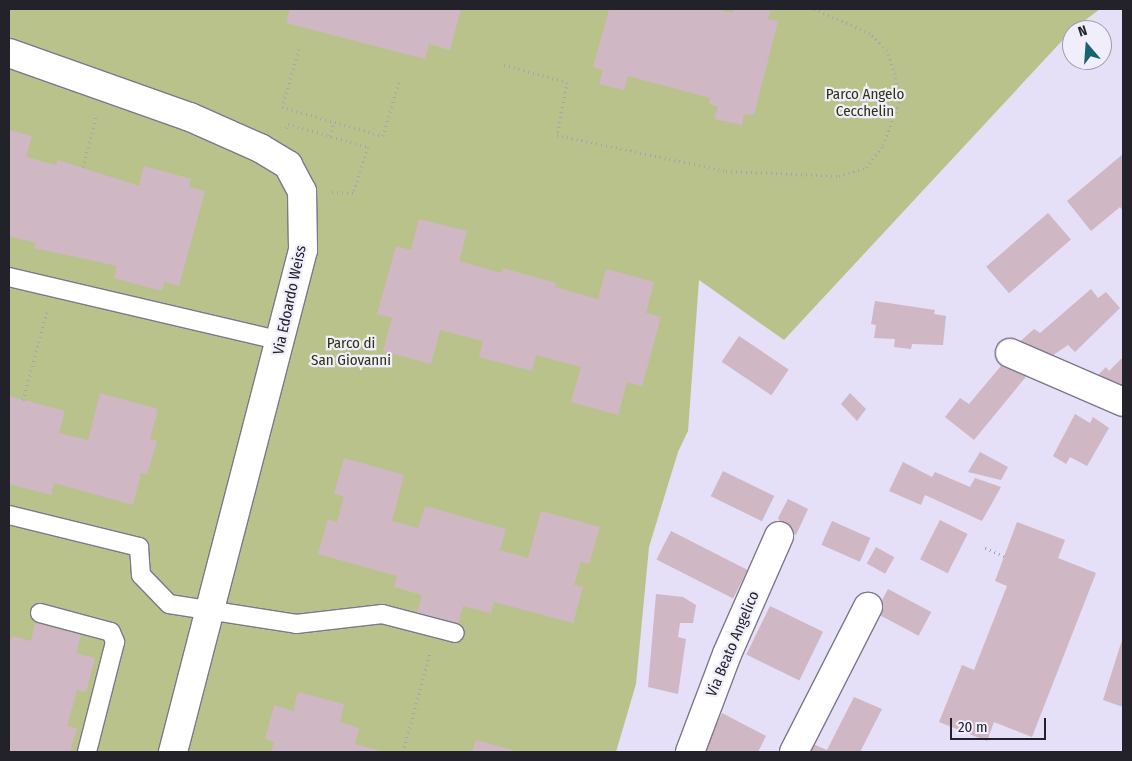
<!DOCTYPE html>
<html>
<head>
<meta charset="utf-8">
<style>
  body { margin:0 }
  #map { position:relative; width:1132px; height:761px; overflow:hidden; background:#e5dff7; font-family:"Fira Sans Condensed",sans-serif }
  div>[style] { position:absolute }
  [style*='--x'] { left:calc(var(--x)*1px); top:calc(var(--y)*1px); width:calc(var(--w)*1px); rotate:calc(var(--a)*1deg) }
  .green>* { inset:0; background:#bac28c }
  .building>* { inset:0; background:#cfb7c4; transform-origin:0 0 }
  .path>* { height:3px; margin-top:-1.5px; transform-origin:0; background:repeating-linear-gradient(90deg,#a6a1b4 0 1px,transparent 0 5px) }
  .roads { filter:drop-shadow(1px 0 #7c778c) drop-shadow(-1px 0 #7c778c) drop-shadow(0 1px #7c778c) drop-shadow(0 -1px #7c778c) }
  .lane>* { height:18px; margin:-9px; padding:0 9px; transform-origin:9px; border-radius:9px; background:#fff }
  .street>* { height:28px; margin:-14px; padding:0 14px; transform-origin:14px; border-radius:14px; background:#fff }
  span { translate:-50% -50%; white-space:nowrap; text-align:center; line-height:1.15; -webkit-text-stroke:4.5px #f1eefc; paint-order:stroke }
  .park-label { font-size:15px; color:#2e3211 }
  .street-label { font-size:15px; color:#23212a }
  .frame { position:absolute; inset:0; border:10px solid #23212a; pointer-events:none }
  .north { position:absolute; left:1062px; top:20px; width:50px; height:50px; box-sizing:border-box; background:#f1eefc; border:1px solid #9f9ca8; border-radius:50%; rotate:342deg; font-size:14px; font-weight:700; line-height:20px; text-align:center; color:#23212a }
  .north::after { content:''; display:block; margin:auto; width:18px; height:22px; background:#196370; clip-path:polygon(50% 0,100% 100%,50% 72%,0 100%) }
  .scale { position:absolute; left:950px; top:718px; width:96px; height:22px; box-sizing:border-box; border:2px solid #23212a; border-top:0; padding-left:6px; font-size:15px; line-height:18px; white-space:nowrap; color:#23212a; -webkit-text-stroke:4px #f1eefc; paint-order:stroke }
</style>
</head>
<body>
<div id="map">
  <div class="green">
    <div style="clip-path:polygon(9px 9px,1100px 9px,1072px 30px,784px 340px,699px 280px,688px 431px,678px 452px,649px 547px,636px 684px,616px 752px,9px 752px)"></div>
  </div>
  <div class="building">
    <div style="clip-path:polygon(290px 9px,461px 9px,450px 50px,429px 44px,425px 59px,286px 23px)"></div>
    <div style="clip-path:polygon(609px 9px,717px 9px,732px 13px,734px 9px,771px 9px,768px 19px,778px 21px,754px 115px,744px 114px,742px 125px,714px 119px,718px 107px,709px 104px,710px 98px,628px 76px,624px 90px,599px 84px,603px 70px,593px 67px)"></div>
    <div style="clip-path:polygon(9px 130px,32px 136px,26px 157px,56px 165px,58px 160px,64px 162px,139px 186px,144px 166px,191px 179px,189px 187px,205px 191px,179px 286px,164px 282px,162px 291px,114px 278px,117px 266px,34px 248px,36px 243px,9px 236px)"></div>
    <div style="clip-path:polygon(1123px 154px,1123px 211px,1120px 207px,1091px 231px,1067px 201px)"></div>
    <div style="left:1048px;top:213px;width:35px;height:82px;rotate:49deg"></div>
    <div style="clip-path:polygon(419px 219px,467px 231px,459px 261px,501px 273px,503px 268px,556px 283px,555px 287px,598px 299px,606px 269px,654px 282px,646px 313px,661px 317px,642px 386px,627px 382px,618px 415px,571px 402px,581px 367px,536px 355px,532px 371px,479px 357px,483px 341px,440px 330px,431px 364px,383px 351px,392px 318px,377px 314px,396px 246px,411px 250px)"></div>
    <div style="clip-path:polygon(1091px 289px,1098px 298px,1106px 292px,1120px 308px,1075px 352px,1068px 345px,1046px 360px,1015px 346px,1034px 329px,1040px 333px)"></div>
    <div style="clip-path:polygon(875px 301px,935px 310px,934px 314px,946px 316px,943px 345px,912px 344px,911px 349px,894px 347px,895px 339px,874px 338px,876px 325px,871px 324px)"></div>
    <div style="left:739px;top:336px;width:60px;height:31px;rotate:34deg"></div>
    <div style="clip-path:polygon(1123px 357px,1123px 395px,1093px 380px,1106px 367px,1109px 371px)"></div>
    <div style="clip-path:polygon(1006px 360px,1029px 373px,974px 440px,945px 417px,960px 398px,969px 404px)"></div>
    <div style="clip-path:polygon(100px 393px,158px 409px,150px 439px,157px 441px,147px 475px,141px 473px,133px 505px,54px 483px,51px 495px,9px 484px,9px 396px,65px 411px,59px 433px,88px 440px)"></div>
    <div style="clip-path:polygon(850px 393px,866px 409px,857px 421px,841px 404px)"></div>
    <div style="clip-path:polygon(1075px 414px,1090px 423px,1093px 417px,1109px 428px,1087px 466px,1070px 457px,1066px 464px,1053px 456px)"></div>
    <div style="clip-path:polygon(980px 452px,1008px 467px,1001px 480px,968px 472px)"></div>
    <div style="clip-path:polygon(344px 458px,404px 475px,392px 521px,418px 528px,425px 506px,506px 529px,500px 550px,528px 558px,541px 511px,600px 527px,589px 564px,581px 562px,574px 585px,583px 587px,573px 623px,494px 602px,491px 613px,463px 606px,458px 624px,417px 613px,422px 595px,394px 587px,397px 576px,318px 554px,328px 519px,337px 522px,344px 497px,334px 494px)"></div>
    <div style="clip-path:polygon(903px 462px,932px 477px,935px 472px,970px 487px,975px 478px,1001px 487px,982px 521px,925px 495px,921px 505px,889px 491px)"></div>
    <div style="left:723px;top:471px;width:57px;height:28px;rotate:26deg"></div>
    <div style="clip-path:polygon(788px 499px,808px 509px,796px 535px,783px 529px,778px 518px)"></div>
    <div style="left:940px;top:520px;width:31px;height:44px;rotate:27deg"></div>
    <div style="left:832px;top:521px;width:42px;height:26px;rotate:24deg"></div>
    <div style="clip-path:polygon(1017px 522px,1065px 540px,1058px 558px,1096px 573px,1032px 737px,994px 722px,987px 741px,939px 722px,962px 665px,974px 670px,1007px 586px,995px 581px)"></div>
    <div style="left:671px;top:531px;width:86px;height:32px;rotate:27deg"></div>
    <div style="left:876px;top:547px;width:21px;height:19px;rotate:29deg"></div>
    <div style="left:888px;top:589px;width:49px;height:27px;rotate:28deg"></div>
    <div style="clip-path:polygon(656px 594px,683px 597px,696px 605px,693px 623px,680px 623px,678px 637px,686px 639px,678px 694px,648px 687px)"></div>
    <div style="left:770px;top:606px;width:59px;height:54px;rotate:26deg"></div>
    <div style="clip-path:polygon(35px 623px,81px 635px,76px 653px,95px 658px,86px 692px,77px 690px,67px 726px,77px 728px,70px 752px,9px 752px,9px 650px,12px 636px,31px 641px)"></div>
    <div style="clip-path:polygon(1123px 637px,1123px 707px,1103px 700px)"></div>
    <div style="clip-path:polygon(298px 692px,344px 704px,340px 722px,359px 728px,355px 744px,384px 752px,271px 752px,274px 742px,265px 739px,274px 705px,293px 711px)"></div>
    <div style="clip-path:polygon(854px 697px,882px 709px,860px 752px,804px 752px,808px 742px,827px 750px)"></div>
    <div style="clip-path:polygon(722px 713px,766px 736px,758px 752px,703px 752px)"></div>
    <div style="clip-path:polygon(476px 740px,520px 752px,472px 752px)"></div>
  </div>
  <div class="path">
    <div style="--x:299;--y:49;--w:60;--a:106.3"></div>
    <div style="--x:282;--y:107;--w:105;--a:16"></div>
    <div style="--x:383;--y:136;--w:60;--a:-73.7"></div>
    <div style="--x:504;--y:65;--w:65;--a:15.1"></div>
    <div style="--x:567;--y:82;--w:54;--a:100.7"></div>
    <div style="--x:557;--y:135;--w:173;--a:12"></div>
    <div style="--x:726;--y:171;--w:113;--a:2.5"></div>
    <div style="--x:839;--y:176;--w:28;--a:-18"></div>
    <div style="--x:866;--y:167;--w:28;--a:-52"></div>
    <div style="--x:883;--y:145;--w:45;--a:-69.1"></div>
    <div style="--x:899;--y:103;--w:29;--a:-98"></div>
    <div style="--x:895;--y:74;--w:25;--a:-108"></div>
    <div style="--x:887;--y:50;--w:24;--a:-135"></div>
    <div style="--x:870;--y:33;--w:61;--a:-156.8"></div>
    <div style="--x:286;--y:128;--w:4;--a:-63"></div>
    <div style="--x:288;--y:124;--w:83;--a:16"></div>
    <div style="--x:368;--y:147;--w:48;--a:108.1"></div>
    <div style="--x:353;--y:193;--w:22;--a:-177"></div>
    <div style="--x:330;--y:136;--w:15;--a:-74"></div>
    <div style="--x:83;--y:167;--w:53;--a:-75.7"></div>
    <div style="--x:23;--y:400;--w:92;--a:-74.9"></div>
    <div style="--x:985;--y:548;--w:21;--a:23"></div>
    <div style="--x:403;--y:752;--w:103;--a:-74.7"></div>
  </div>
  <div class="roads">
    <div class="lane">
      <div style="--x:9;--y:277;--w:280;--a:13.2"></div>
      <div style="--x:9;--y:515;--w:134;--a:13.8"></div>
      <div style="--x:139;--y:547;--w:28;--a:86"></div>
      <div style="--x:141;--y:575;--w:40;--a:46"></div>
      <div style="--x:169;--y:604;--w:129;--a:8.9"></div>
      <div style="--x:296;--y:624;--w:87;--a:-6.6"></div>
      <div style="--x:382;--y:614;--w:75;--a:14.6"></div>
      <div style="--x:40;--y:613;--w:73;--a:15"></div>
      <div style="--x:111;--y:632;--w:11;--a:68"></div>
      <div style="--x:115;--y:642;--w:114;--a:104.3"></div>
    </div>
    <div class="street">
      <div style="--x:9;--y:53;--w:192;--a:19.5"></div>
      <div style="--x:190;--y:117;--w:77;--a:23.9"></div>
      <div style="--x:260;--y:148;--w:33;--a:31"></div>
      <div style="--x:288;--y:165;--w:30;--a:62"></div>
      <div style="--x:302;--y:191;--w:59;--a:89"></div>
      <div style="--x:303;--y:250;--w:519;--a:104.52"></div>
      <div style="--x:1010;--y:353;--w:123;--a:23.4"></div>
      <div style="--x:690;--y:752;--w:105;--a:-69.3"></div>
      <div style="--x:727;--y:654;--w:129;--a:-66.2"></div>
      <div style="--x:794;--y:752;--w:163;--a:-63"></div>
    </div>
  </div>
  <div class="park-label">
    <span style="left:865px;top:103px">Parco Angelo<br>Cecchelin</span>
    <span style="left:351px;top:352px">Parco di<br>San Giovanni</span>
  </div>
  <div class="street-label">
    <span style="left:290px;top:300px;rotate:-78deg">Via Edoardo Weiss</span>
    <span style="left:733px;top:644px;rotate:-67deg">Via Beato Angelico</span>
  </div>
  <div class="frame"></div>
  <div class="north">N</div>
  <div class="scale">20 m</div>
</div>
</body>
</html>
